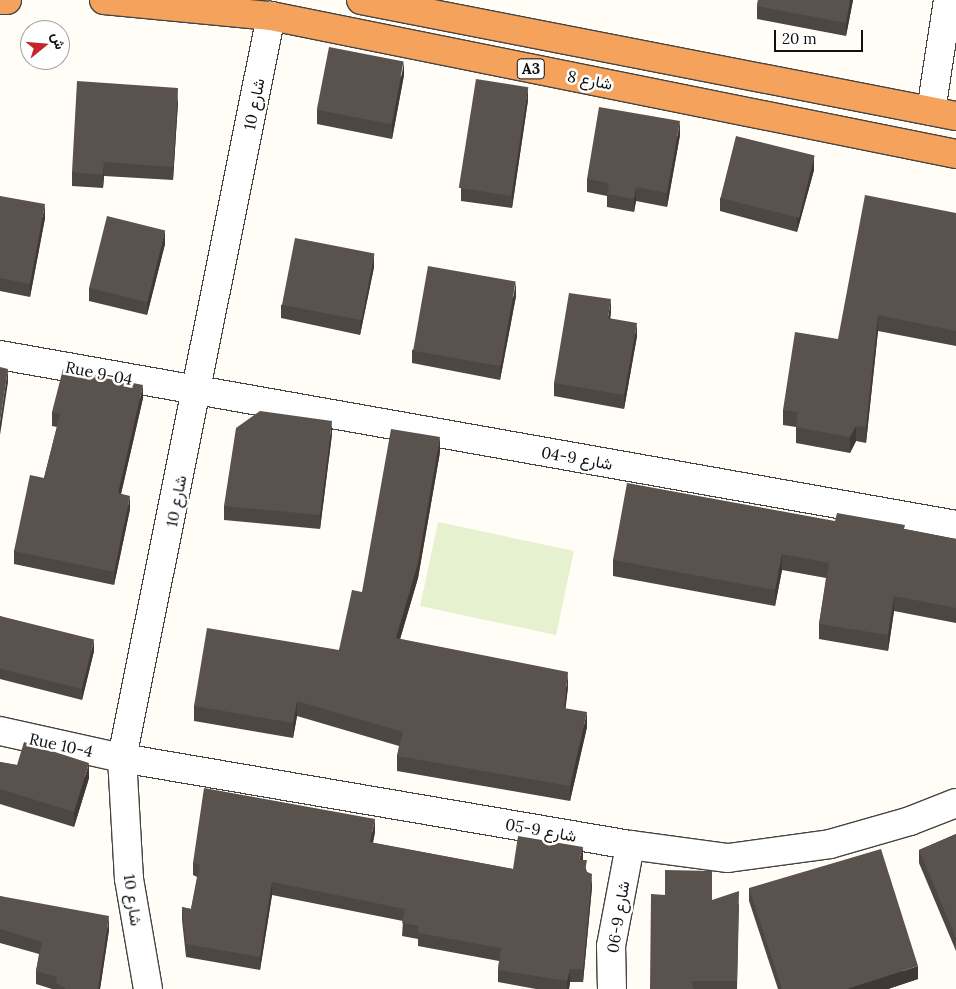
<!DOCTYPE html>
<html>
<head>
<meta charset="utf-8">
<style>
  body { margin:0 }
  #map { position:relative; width:956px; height:989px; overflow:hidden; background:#fffdf5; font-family:Lora,Vazirmatn,serif }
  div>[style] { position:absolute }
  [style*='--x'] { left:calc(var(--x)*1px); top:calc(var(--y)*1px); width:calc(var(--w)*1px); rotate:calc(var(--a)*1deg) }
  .pitch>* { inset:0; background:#e6f2cf; transform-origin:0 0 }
  .roads { filter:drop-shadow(1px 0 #444) drop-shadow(-1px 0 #444) drop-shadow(0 1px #444) drop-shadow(0 -1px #444) }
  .minor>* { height:28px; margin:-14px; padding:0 14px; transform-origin:14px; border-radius:14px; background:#fff }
  .highway>* { height:28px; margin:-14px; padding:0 14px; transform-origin:14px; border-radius:14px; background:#f5a25d }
  .wall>* { inset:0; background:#4d4742 }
  .shaded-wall>* { inset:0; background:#3f3936 }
  .building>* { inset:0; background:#5a524d; transform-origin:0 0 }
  span { translate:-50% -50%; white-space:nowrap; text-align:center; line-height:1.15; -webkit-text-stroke:5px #fff; paint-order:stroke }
  .shield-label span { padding:1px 4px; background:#fff; border:1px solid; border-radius:4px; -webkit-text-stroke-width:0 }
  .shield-label { font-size:15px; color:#111; font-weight:700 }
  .street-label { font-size:16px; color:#111 }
  .north { position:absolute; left:20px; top:20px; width:50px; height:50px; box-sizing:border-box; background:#fff; border:1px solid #a0a0a0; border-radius:50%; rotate:73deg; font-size:14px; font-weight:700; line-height:20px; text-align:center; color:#111 }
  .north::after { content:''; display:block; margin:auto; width:18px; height:22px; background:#c4262e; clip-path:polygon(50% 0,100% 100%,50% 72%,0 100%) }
  .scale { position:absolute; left:774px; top:30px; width:89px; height:22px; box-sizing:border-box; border:2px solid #111; border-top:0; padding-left:6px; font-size:15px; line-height:18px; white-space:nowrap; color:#111; -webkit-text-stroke:4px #fff; paint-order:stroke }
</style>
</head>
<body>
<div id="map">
  <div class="pitch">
    <div style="left:438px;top:522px;width:139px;height:86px;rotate:12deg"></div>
  </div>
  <div class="roads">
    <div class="minor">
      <div style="--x:931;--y:111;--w:112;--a:-81.3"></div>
      <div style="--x:0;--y:355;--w:971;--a:10.08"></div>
      <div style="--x:0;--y:731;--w:125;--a:12.5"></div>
      <div style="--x:122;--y:758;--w:515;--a:9.72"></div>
      <div style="--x:630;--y:845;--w:99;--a:7.6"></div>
      <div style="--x:728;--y:858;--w:103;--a:-7.8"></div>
      <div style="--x:830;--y:844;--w:83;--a:-16"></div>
      <div style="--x:910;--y:821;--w:49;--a:-21.4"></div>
      <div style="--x:148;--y:989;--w:112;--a:-99.8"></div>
      <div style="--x:129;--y:879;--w:121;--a:-93.3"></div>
      <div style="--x:122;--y:758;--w:757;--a:-78.65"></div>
      <div style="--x:612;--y:989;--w:43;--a:-91.3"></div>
      <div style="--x:611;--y:946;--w:103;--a:-79.3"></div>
    </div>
    <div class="highway">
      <div style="--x:0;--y:0;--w:7;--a:0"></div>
      <div style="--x:104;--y:0;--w:168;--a:5.5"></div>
      <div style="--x:271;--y:16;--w:699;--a:11.39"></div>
      <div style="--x:361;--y:0;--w:606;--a:11.03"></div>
    </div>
  </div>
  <div class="wall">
    <div style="clip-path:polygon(758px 0,853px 0,846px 36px,757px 19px,757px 6px)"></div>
    <div style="clip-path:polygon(404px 75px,392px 139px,317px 124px,317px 110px)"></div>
    <div style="clip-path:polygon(528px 100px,512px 208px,461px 201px,461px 188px)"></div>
    <div style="clip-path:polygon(178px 102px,173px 180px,104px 176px,103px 188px,72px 186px,72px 172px)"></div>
    <div style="clip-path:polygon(680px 135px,667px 207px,636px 201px,634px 212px,607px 207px,607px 196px,587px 192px,587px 179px)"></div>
    <div style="clip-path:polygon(814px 170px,797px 232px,720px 211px,720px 198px)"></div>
    <div style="clip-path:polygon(0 196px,45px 218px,30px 297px,0 291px)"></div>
    <div style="clip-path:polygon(956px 213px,956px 346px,878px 331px,866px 443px,856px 441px,850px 453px,796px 443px,796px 427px,783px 425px,783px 410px,838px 339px)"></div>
    <div style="clip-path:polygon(165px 244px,147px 315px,89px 301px,89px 288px)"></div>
    <div style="clip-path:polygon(374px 267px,360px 335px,281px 318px,281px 305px)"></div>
    <div style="clip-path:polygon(516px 296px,500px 380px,412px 363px,412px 350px)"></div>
    <div style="clip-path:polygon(611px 313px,610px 318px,637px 336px,624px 409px,554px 396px,554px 383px)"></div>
    <div style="clip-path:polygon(143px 398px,121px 494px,130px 509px,114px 585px,14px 564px,14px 551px,44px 478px,57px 427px,52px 426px,52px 412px)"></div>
    <div style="clip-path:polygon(332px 434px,320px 529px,224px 520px,224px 506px)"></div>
    <div style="clip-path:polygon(440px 452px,418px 578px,400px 639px,568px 687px,565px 709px,587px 727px,570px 801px,397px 771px,397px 756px,399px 746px,297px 716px,293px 738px,194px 721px,194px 706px,339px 650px,362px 592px)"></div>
    <div style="clip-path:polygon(835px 521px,905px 529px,956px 539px,956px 623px,894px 611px,888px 651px,819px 639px,819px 624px,826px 578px,782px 570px,775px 606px,613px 576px,613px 560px)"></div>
    <div style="clip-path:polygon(0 616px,94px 651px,82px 700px,0 679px)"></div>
    <div style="clip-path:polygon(0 762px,89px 778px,74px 827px,0 804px)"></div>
    <div style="clip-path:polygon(375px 832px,373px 843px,513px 869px,583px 860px,592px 887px,583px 982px,570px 982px,569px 989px,536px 989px,498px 982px,498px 970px,499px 961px,418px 946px,418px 939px,402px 936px,403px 921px,272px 895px,260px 970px,186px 957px,182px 920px,182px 907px,191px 909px,197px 877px,193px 875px,193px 863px)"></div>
    <div style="clip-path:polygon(956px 834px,956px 951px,919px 863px,919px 850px)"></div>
    <div style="clip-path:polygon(749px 888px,918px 979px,888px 989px,778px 989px,749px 901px)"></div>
    <div style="clip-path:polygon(665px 895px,712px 900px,739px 904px,737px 989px,650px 989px)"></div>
    <div style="clip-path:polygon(0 896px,109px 930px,100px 989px,52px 989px,36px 984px,36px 971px,39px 954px,0 943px)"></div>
  </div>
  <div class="shaded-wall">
    <div style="clip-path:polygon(850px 0,853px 0,846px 36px,846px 23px)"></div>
    <div style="clip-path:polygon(404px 62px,404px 75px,392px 139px,392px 125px)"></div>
    <div style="clip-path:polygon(528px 87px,528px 100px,512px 208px,512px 195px)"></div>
    <div style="clip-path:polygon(178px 88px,178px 102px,173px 180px,173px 167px)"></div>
    <div style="clip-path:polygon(680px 121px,680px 135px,667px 207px,667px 193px)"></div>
    <div style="clip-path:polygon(814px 156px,814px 170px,797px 232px,797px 219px)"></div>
    <div style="clip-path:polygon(104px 162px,104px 176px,103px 188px,103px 175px)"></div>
    <div style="clip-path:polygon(636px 187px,636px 201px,634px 212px,634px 199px)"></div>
    <div style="clip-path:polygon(45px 204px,45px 218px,30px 297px,30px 284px)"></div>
    <div style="clip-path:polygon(165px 230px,165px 244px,147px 315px,147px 302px)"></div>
    <div style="clip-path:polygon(374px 254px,374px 267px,360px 335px,360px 321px)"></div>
    <div style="clip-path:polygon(516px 282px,516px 296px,500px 380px,500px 367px)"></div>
    <div style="clip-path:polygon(611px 299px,611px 313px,608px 331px,608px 318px)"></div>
    <div style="clip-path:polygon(878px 315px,878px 331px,866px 443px,866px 427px)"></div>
    <div style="clip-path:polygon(637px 323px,637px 336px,624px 409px,624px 395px)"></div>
    <div style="clip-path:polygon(8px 369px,8px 382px,0 435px,0 422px)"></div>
    <div style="clip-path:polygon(143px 385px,143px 398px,118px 507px,118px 493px)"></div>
    <div style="clip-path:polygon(332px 421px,332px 434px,320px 529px,320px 515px)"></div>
    <div style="clip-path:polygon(856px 426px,856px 441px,850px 453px,850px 437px)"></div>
    <div style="clip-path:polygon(440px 437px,440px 452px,418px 578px,396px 653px,396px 638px)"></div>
    <div style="clip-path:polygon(130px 496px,130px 509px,114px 585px,114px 572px)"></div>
    <div style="clip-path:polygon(782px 554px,782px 570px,775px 606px,775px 590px)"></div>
    <div style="clip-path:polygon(894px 596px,894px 611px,888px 651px,888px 635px)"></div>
    <div style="clip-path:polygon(94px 640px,94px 651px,82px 700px,82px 688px)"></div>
    <div style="clip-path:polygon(568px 672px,568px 687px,564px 723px,564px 708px)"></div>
    <div style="clip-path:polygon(297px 701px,297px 716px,293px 738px,293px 723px)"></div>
    <div style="clip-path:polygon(587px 712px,587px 727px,570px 801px,570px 786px)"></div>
    <div style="clip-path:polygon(89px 763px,89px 778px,74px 827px,74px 812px)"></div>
    <div style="clip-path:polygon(375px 819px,375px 832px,370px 855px,370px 842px)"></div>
    <div style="clip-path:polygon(583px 847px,583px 860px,579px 860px)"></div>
    <div style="clip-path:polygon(592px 874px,592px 887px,583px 982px,583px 969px)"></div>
    <div style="clip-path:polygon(272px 882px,272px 895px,260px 970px,260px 957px)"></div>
    <div style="clip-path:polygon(109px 916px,109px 930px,100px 989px,98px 989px)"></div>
    <div style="clip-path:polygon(918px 966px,918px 979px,888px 989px,847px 989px)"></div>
    <div style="clip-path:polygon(570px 969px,570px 982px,569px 989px,567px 989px,567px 981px)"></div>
  </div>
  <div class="building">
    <div style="clip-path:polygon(758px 0,850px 0,846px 23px,757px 6px)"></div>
    <div style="left:329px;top:47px;width:76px;height:64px;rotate:11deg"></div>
    <div style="left:476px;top:79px;width:53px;height:110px;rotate:9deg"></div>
    <div style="clip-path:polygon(77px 81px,178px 88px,173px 167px,104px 162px,103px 175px,72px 172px)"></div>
    <div style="clip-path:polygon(599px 107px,680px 121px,667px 193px,636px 187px,634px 199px,607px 194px,609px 183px,587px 179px)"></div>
    <div style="left:736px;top:136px;width:81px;height:64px;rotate:14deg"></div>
    <div style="clip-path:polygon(865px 195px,956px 213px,956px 331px,878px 315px,866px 427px,856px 426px,850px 437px,796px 427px,798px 412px,783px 410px,795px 332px,838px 339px)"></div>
    <div style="clip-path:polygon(0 196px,45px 204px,30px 284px,0 278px)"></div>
    <div style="left:107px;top:216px;width:60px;height:74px;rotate:14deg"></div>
    <div style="left:295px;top:238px;width:81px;height:68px;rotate:11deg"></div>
    <div style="left:428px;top:266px;width:89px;height:86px;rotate:10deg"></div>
    <div style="clip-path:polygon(569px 293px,611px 299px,608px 318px,637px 323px,624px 395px,554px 383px)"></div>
    <div style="clip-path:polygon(0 367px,8px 369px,0 422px)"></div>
    <div style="clip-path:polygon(63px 369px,143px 385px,118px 493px,130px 496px,114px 572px,14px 551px,30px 475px,44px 478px,60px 414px,52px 412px)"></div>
    <div style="clip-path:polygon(260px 411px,332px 421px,320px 515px,224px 506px,236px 428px)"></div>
    <div style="clip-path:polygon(391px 429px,440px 437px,418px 563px,396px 638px,568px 672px,564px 708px,587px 712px,570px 786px,397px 756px,403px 732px,297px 701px,293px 723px,194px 706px,207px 628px,339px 650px,352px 590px,362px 592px)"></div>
    <div style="clip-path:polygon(627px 483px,835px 521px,837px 513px,905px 525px,904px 529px,956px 539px,956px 608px,894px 596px,888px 635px,819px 624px,829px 563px,782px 554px,775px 590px,613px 560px)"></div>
    <div style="left:0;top:616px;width:97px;height:51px;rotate:14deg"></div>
    <div style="clip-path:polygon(24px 742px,89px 763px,74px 812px,0 789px,0 762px,17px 765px)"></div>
    <div style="clip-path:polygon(204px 788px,375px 819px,370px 842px,513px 869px,518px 836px,583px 847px,579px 860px,587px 860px,585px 871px,592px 874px,583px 969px,570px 969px,567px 981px,498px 970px,501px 948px,418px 933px,419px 926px,402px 923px,405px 909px,272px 882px,260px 957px,186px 944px,182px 907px,191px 909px,200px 865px,193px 863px)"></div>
    <div style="clip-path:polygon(956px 834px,956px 938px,919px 850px)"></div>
    <div style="clip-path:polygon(881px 849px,918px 966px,847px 989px,782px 989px,749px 888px)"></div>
    <div style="clip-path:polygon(665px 870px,712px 871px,712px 900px,739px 891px,737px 981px,691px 981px,694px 989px,650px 989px,651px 894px,665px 895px)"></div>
    <div style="clip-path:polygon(0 896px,109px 916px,98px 989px,66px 989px,56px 983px,57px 977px,36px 971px,42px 942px,0 929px)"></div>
  </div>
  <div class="shield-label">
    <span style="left:531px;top:69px">A3</span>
  </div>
  <div class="street-label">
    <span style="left:590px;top:80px;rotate:11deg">شارع 8</span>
    <span style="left:254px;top:104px;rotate:-79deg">شارع 10</span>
    <span style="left:99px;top:373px;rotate:11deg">Rue 9-04</span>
    <span style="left:577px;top:458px;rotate:10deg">شارع 9-04</span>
    <span style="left:176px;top:501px;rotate:-79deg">شارع 10</span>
    <span style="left:61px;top:745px;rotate:12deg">Rue 10-4</span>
    <span style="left:541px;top:830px;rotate:10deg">شارع 9-05</span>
    <span style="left:133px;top:900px;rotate:82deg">شارع 10</span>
    <span style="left:618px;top:917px;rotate:-81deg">شارع 9-06</span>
  </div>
  <div class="north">ش</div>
  <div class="scale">20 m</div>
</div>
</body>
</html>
